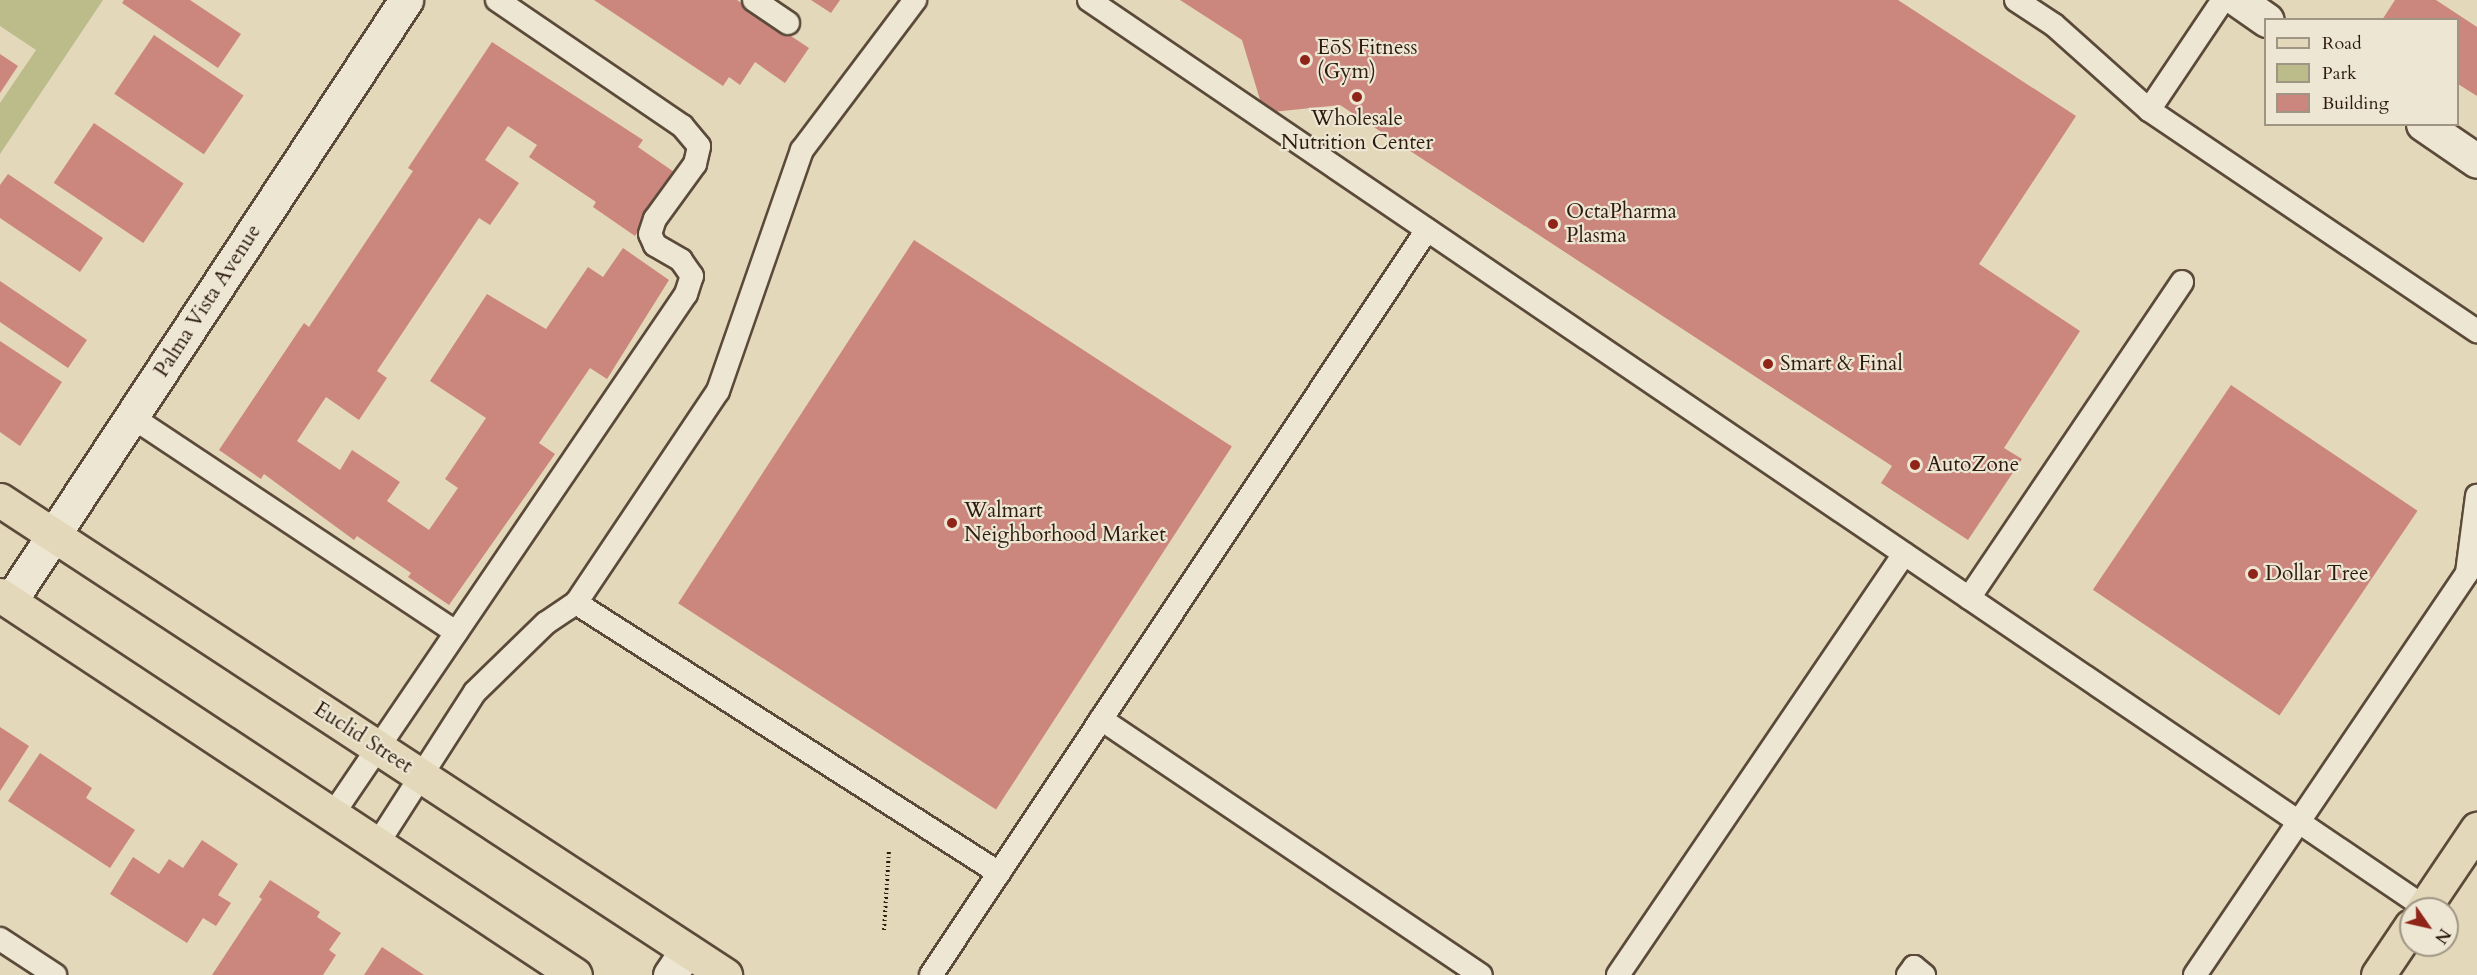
<!DOCTYPE html>
<html>
<head>
<meta charset="utf-8">
<style>
  body { margin:0 }
  #map { position:relative; width:2477px; height:975px; overflow:hidden; background:#e4d8ba; font-family:Cardo,serif }
  div>[style] { position:absolute }
  [style*='--x'] { left:calc(var(--x)*1px); top:calc(var(--y)*1px); width:calc(var(--w)*1px); rotate:calc(var(--a)*1deg) }
  .green>* { inset:0; background:#bcbc8a }
  .building>* { inset:0; background:#cb867d; transform-origin:0 0 }
  .path>* { height:4px; margin-top:-2px; transform-origin:0; background:repeating-linear-gradient(90deg,#2d1b0f 0 1.5px,transparent 0 4.5px) }
  .roads { filter:drop-shadow(2px 0 #5b4a3a) drop-shadow(-2px 0 #5b4a3a) drop-shadow(0 2px #5b4a3a) drop-shadow(0 -2px #5b4a3a) }
  .service>* { height:22px; margin:-11px; padding:0 11px; transform-origin:11px; border-radius:11px; background:#ede6d2 }
  .minor>* { height:33px; margin:-16.5px; padding:0 16.5px; transform-origin:16.5px; border-radius:16.5px; background:#ede6d2 }
  .primary>* { height:33px; margin:-16.5px; padding:0 16.5px; transform-origin:16.5px; border-radius:16.5px; background:#e4d8ba }
  .dots>* { width:16px; height:16px; translate:-50% -50%; box-sizing:border-box; border:3px solid #ede6d2; border-radius:50% }
  span { translate:-50% -50%; white-space:nowrap; text-align:center; line-height:1.15; -webkit-text-stroke:4.5px #ede6d2; paint-order:stroke }
  .poi-label { font-size:21px; color:#2d1b0f }
  .left { translate:0 -50%; text-align:left }
  .street-label { font-size:21px; color:#2d1b0f }
  .legend { position:absolute; left:2264px; top:18px; width:195px; height:108px; box-sizing:border-box; background:#ede6d2; border:2px solid #a09584; margin:0; padding:8px 10px; list-style:none; font-size:18px; color:#2d1b0f }
  .legend li { display:flex; align-items:center; gap:12px; height:30px }
  .legend b { width:30px; border:2px solid #a09584 }
  .north { position:absolute; left:2399px; top:897px; width:60px; height:60px; box-sizing:border-box; background:#ede6d2; border:2px solid #a09584; border-radius:50%; rotate:124deg; font-size:16px; font-weight:700; line-height:24px; text-align:center; color:#2d1b0f }
  .north::after { content:''; display:block; margin:auto; width:21px; height:27px; background:#8f2418; clip-path:polygon(50% 0,100% 100%,50% 72%,0 100%) }
</style>
</head>
<body>
<div id="map">
  <div class="green">
    <div style="clip-path:polygon(0 0,103px 0,0 154px,0 103px,36px 50px,0 26px)"></div>
  </div>
  <div class="building">
    <div style="clip-path:polygon(124px 0,190px 0,241px 34px,218px 68px,122px 3px)"></div>
    <div style="clip-path:polygon(594px 0,737px 0,809px 48px,785px 83px,755px 62px,740px 85px,729px 77px,723px 86px)"></div>
    <div style="clip-path:polygon(811px 0,840px 0,831px 13px)"></div>
    <div style="clip-path:polygon(1180px 0,1898px 0,2076px 116px,1979px 264px,2080px 331px,2004px 448px,2022px 459px,1968px 540px,1881px 483px,1892px 466px,1340px 105px,1264px 113px,1242px 40px)"></div>
    <div style="clip-path:polygon(2395px 0,2436px 0,2477px 27px,2477px 96px,2458px 84px,2458px 20px,2382px 20px)"></div>
    <div style="left:154px;top:35px;width:108px;height:71px;rotate:34deg"></div>
    <div style="clip-path:polygon(492px 42px,643px 140px,638px 147px,677px 174px,635px 236px,593px 207px,596px 202px,529px 157px,537px 145px,508px 126px,485px 160px,519px 183px,490px 225px,479px 218px,377px 371px,387px 378px,359px 420px,326px 397px,297px 441px,340px 470px,352px 450px,400px 482px,387px 501px,429px 530px,458px 488px,445px 479px,486px 418px,430px 381px,487px 294px,546px 329px,588px 267px,603px 277px,623px 248px,669px 280px,607px 379px,590px 368px,539px 443px,555px 454px,449px 605px,408px 577px,411px 573px,357px 536px,354px 540px,264px 474px,261px 479px,219px 450px,304px 323px,309px 327px,413px 171px,408px 168px)"></div>
    <div style="clip-path:polygon(0 54px,18px 66px,0 93px)"></div>
    <div style="left:94px;top:123px;width:108px;height:72px;rotate:34deg"></div>
    <div style="clip-path:polygon(8px 174px,103px 238px,80px 272px,0 218px,0 185px)"></div>
    <div style="left:914px;top:240px;width:379px;height:433px;rotate:33deg"></div>
    <div style="clip-path:polygon(0 281px,87px 340px,68px 368px,0 322px)"></div>
    <div style="clip-path:polygon(0 341px,62px 382px,20px 446px,0 432px)"></div>
    <div style="left:2231px;top:385px;width:225px;height:247px;rotate:34deg"></div>
    <div style="clip-path:polygon(0 727px,29px 746px,0 791px)"></div>
    <div style="clip-path:polygon(40px 753px,92px 788px,86px 798px,135px 830px,110px 868px,8px 801px)"></div>
    <div style="clip-path:polygon(202px 840px,238px 864px,218px 895px,231px 903px,216px 926px,203px 918px,187px 943px,110px 894px,133px 857px,159px 874px,169px 859px,183px 868px)"></div>
    <div style="clip-path:polygon(270px 880px,320px 912px,317px 917px,341px 933px,329px 950px,336px 955px,323px 975px,212px 975px,262px 899px,259px 897px)"></div>
    <div style="clip-path:polygon(382px 947px,424px 975px,364px 975px)"></div>
  </div>
  <div class="path">
    <div style="--x:884;--y:930;--w:80;--a:-86.4"></div>
  </div>
  <div class="roads">
    <div class="service">
      <div style="--x:754;--y:0;--w:41;--a:34.1"></div>
      <div style="--x:1089;--y:0;--w:1614;--a:34.19"></div>
      <div style="--x:2016;--y:0;--w:45;--a:33.3"></div>
      <div style="--x:2054;--y:25;--w:127;--a:41.8"></div>
      <div style="--x:2149;--y:110;--w:396;--a:34"></div>
      <div style="--x:2149;--y:110;--w:133;--a:-56.1"></div>
      <div style="--x:132;--y:417;--w:389;--a:33.6"></div>
      <div style="--x:1969;--y:598;--w:381;--a:-56"></div>
      <div style="--x:576;--y:603;--w:502;--a:32.55"></div>
      <div style="--x:1101;--y:719;--w:458;--a:34"></div>
      <div style="--x:333;--y:814;--w:628;--a:-55.83"></div>
      <div style="--x:686;--y:294;--w:19;--a:-72"></div>
      <div style="--x:692;--y:276;--w:19;--a:-125"></div>
      <div style="--x:681;--y:260;--w:30;--a:-150"></div>
      <div style="--x:655;--y:245;--w:12;--a:-114"></div>
      <div style="--x:650;--y:234;--w:16;--a:-72"></div>
      <div style="--x:655;--y:219;--w:68;--a:-54"></div>
      <div style="--x:695;--y:164;--w:18;--a:-77"></div>
      <div style="--x:699;--y:146;--w:26;--a:-130"></div>
      <div style="--x:682;--y:126;--w:224;--a:-145.7"></div>
      <div style="--x:378;--y:843;--w:179;--a:-57.3"></div>
      <div style="--x:475;--y:692;--w:99;--a:-44.2"></div>
      <div style="--x:546;--y:623;--w:36;--a:-34"></div>
      <div style="--x:576;--y:603;--w:255;--a:-56.2"></div>
      <div style="--x:718;--y:391;--w:255;--a:-70.8"></div>
      <div style="--x:802;--y:150;--w:188;--a:-53"></div>
      <div style="--x:0;--y:939;--w:66;--a:33.2"></div>
      <div style="--x:931;--y:975;--w:895;--a:-56.35"></div>
      <div style="--x:1618;--y:975;--w:509;--a:-55.81"></div>
      <div style="--x:1908;--y:975;--w:10;--a:-53"></div>
      <div style="--x:1914;--y:967;--w:13;--a:39"></div>
      <div style="--x:2195;--y:975;--w:485;--a:-55.9"></div>
      <div style="--x:2467;--y:573;--w:78;--a:-82.6"></div>
    </div>
    <div class="minor">
      <div style="--x:2238;--y:0;--w:35;--a:35"></div>
      <div style="--x:2423;--y:124;--w:65;--a:34.4"></div>
      <div style="--x:10;--y:601;--w:720;--a:-56.62"></div>
      <div style="--x:670;--y:975;--w:30;--a:-56"></div>
    </div>
    <div class="primary">
      <div style="--x:0;--y:500;--w:867;--a:33.23"></div>
      <div style="--x:0;--y:595;--w:689;--a:33.46"></div>
      <div style="--x:2423;--y:909;--w:97;--a:-56"></div>
      <div style="--x:2378;--y:975;--w:59;--a:-56"></div>
    </div>
  </div>
  <div class="dots">
    <div style="left:1305px;top:60px;background:#8f2418"></div>
    <div style="left:1357px;top:97px;background:#8f2418"></div>
    <div style="left:1553px;top:224px;background:#8f2418"></div>
    <div style="left:1768px;top:364px;background:#8f2418"></div>
    <div style="left:1915px;top:465px;background:#8f2418"></div>
    <div style="left:952px;top:523px;background:#8f2418"></div>
    <div style="left:2253px;top:574px;background:#8f2418"></div>
  </div>
  <div class="poi-label">
    <span class="left" style="left:1317px;top:60px">EōS Fitness<br>(Gym)</span>
    <span style="left:1357px;top:131px">Wholesale<br>Nutrition Center</span>
    <span class="left" style="left:1566px;top:224px">OctaPharma<br>Plasma</span>
    <span class="left" style="left:1780px;top:364px">Smart &amp; Final</span>
    <span class="left" style="left:1927px;top:465px">AutoZone</span>
    <span class="left" style="left:964px;top:523px">Walmart<br>Neighborhood Market</span>
    <span class="left" style="left:2265px;top:574px">Dollar Tree</span>
  </div>
  <div class="street-label">
    <span style="left:208px;top:301px;rotate:-57deg">Palma Vista Avenue</span>
    <span style="left:363px;top:738px;rotate:33deg">Euclid Street</span>
  </div>
  <ul class="legend">
  <li><b style="height:8px;background:#e4d8ba"></b>Road</li>
  <li><b style="height:16px;background:#bcbc8a"></b>Park</li>
  <li><b style="height:16px;background:#cb867d"></b>Building</li>
  </ul>
  <div class="north">N</div>
</div>
</body>
</html>
